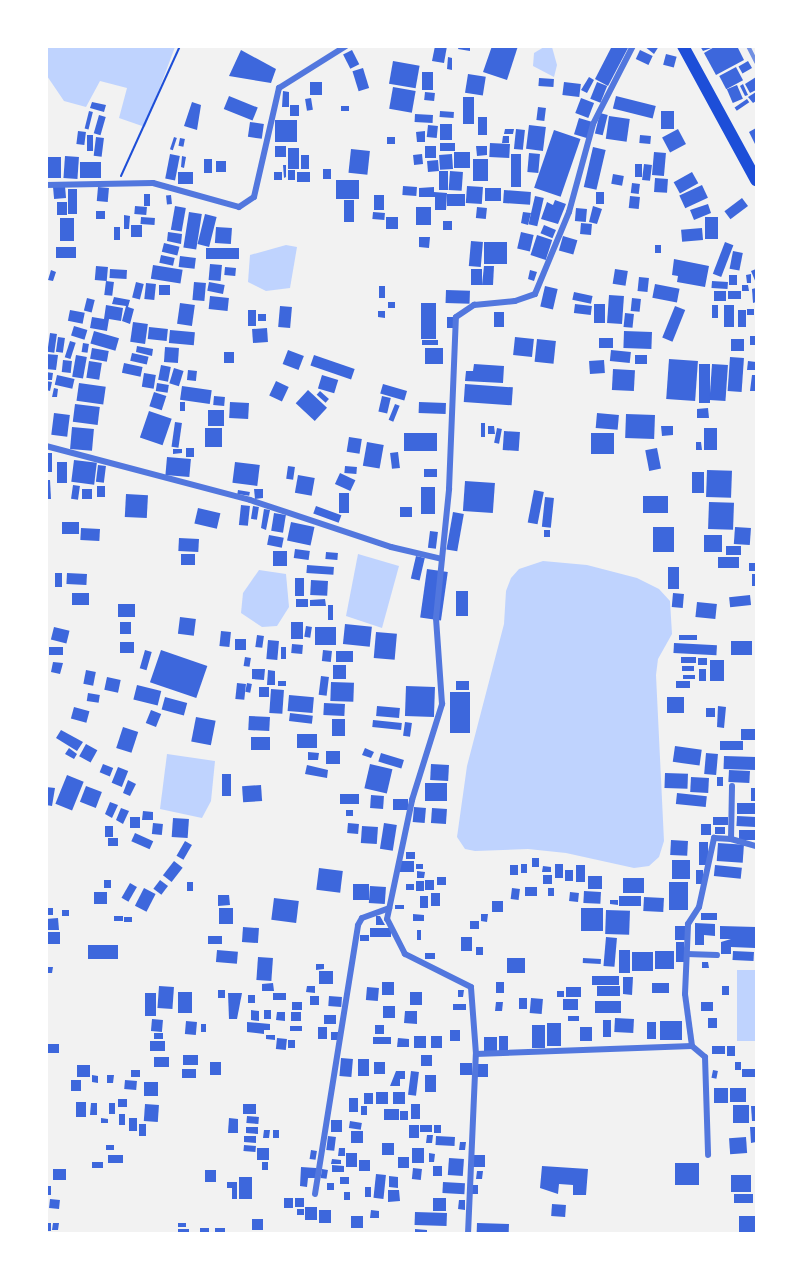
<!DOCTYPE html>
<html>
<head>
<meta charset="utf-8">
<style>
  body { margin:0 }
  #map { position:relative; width:803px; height:1280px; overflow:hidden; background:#f2f2f2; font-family:Raleway,sans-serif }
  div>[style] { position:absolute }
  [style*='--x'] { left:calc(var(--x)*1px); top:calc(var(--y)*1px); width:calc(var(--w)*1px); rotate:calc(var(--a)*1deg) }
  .water>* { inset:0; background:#bfd3fe; transform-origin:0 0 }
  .building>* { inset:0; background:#3d67dc; transform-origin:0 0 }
  .path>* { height:2px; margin:-1px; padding:0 1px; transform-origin:1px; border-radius:1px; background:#1d4ed8 }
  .minor>* { height:6px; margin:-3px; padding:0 3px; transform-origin:3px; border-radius:3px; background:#5277de }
  .trunk>* { height:12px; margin:-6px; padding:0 6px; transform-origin:6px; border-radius:6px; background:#1d4ed8 }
  .rail>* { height:4px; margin:-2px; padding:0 2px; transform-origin:2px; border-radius:2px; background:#7290e2 }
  span { translate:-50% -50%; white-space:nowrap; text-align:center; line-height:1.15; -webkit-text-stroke:6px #fff; paint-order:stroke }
  .frame { position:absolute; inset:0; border:48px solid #fff; pointer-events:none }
</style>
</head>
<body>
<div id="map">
  <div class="water">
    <div style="clip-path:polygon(46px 47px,175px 47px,145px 127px,119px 118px,127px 88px,100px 81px,86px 107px,64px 101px,47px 76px)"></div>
    <div style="clip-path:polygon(544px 47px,552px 47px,557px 65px,554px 77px,533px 66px,534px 53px)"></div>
    <div style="clip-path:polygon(286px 245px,297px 247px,290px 288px,266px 291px,248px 282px,250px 255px)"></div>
    <div style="clip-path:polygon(358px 554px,399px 566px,382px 628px,346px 616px)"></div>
    <div style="clip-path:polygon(543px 561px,587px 565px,637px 578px,659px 589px,670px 601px,672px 634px,658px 659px,656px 675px,664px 841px,659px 857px,649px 866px,634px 868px,566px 853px,528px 849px,475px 851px,465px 849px,457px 837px,467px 766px,504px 624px,506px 591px,511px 578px,519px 569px)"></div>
    <div style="clip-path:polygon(259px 570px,286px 574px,289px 607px,277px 626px,262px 627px,241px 613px,243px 593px)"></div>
    <div style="clip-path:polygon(167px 754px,215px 761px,211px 801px,202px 818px,160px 809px)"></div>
    <div style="left:737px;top:970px;width:19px;height:71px"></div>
  </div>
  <div class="building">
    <div style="clip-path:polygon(435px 46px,447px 46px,444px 63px,432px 61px)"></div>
    <div style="clip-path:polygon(459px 46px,470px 46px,470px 51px,458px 49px)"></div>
    <div style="clip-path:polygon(492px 46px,518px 46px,507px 80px,483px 72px)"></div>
    <div style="clip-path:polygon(612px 46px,629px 46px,608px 86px,595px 79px)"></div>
    <div style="clip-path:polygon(644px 46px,659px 46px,654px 54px)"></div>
    <div style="clip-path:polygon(700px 46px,714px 46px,714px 47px,703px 51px)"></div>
    <div style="clip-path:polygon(716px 46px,737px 46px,744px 60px,716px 75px,704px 53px)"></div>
    <div style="clip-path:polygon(241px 50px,276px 69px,271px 83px,229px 76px)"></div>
    <div style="left:352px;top:50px;width:16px;height:10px;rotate:63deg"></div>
    <div style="left:640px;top:50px;width:14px;height:10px;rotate:25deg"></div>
    <div style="left:666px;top:54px;width:11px;height:11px;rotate:15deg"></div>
    <div style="clip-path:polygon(448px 57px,452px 58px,452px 70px,447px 69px)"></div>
    <div style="left:393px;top:61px;width:27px;height:23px;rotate:10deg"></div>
    <div style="left:748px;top:61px;width:8px;height:11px;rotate:60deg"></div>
    <div style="left:736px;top:67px;width:15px;height:19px;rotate:62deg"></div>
    <div style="left:363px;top:68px;width:21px;height:11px;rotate:73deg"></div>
    <div style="left:422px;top:72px;width:11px;height:18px"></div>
    <div style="left:468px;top:74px;width:18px;height:19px;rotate:9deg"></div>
    <div style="clip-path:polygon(589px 77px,594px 80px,587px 93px,581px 90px)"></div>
    <div style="clip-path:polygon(756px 77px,756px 90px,750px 93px,745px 84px)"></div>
    <div style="left:539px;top:78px;width:15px;height:8px;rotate:4deg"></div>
    <div style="left:310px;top:82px;width:12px;height:13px"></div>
    <div style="left:564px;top:82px;width:17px;height:13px;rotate:7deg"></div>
    <div style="left:597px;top:82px;width:11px;height:18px;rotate:22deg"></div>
    <div style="clip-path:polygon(743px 84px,748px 95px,745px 96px,740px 86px)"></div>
    <div style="left:737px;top:85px;width:15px;height:11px;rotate:67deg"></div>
    <div style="left:393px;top:87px;width:23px;height:22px;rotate:10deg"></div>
    <div style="clip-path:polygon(283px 91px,289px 92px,289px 107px,282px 107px)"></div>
    <div style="left:425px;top:92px;width:10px;height:8px;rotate:6deg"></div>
    <div style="clip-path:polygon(756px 92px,756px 101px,753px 103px,748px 97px)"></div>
    <div style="left:229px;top:96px;width:31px;height:14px;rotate:22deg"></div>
    <div style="left:616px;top:96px;width:41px;height:13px;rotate:14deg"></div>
    <div style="left:463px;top:97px;width:11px;height:27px"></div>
    <div style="left:311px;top:98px;width:12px;height:6px;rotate:81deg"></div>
    <div style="left:581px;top:98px;width:14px;height:16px;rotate:21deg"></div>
    <div style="left:747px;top:99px;width:4px;height:15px;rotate:56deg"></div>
    <div style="clip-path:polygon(92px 102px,106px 105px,104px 112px,90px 108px)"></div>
    <div style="clip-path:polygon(192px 102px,201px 105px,197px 130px,184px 126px)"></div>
    <div style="left:290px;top:105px;width:9px;height:11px"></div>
    <div style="left:341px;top:106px;width:8px;height:5px"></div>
    <div style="left:538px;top:107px;width:8px;height:13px;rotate:7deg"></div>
    <div style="left:89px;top:111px;width:4px;height:18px;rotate:14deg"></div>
    <div style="left:440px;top:111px;width:14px;height:6px;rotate:4deg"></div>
    <div style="left:661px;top:111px;width:13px;height:18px"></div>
    <div style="left:600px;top:113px;width:8px;height:21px;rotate:14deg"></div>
    <div style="left:415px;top:114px;width:18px;height:8px;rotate:3deg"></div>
    <div style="left:99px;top:115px;width:7px;height:19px;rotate:16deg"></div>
    <div style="left:609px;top:116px;width:21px;height:23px;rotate:8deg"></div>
    <div style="left:478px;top:117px;width:9px;height:18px"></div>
    <div style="left:579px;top:118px;width:14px;height:17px;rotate:17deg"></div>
    <div style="left:275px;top:120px;width:22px;height:22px"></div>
    <div style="left:250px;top:122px;width:14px;height:15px;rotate:8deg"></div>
    <div style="left:440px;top:124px;width:12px;height:16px"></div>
    <div style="left:428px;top:125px;width:10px;height:12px;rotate:6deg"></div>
    <div style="left:529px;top:125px;width:17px;height:24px;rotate:7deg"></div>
    <div style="clip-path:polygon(756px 128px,756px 146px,749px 132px)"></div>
    <div style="clip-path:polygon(505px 129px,514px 129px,513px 134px,504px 134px)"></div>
    <div style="left:516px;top:129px;width:9px;height:20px;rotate:6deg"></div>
    <div style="left:678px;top:129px;width:17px;height:18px;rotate:62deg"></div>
    <div style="left:554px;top:130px;width:28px;height:61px;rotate:19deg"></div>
    <div style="left:78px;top:131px;width:8px;height:13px;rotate:7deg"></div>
    <div style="clip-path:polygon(425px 131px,425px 142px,417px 142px,416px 132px)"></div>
    <div style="left:87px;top:135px;width:6px;height:16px"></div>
    <div style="left:640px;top:135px;width:11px;height:8px;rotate:5deg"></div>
    <div style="clip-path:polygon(503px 136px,509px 136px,509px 143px,502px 143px)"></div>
    <div style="left:96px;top:137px;width:8px;height:19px;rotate:7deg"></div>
    <div style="left:174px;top:137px;width:3px;height:13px;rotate:18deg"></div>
    <div style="left:387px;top:137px;width:8px;height:7px"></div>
    <div style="left:180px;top:138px;width:5px;height:8px;rotate:11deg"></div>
    <div style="left:440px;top:143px;width:15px;height:8px"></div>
    <div style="left:490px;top:143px;width:20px;height:14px;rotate:3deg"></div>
    <div style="left:275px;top:146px;width:11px;height:11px"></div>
    <div style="left:436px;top:146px;width:12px;height:11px;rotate:90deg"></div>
    <div style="clip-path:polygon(476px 146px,487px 146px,487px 155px,477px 156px)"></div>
    <div style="left:593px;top:147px;width:13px;height:41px;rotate:13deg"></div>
    <div style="left:288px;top:148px;width:11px;height:21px"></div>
    <div style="left:351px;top:149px;width:19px;height:24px;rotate:6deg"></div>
    <div style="left:454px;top:152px;width:16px;height:16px"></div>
    <div style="left:654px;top:152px;width:12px;height:23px;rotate:5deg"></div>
    <div style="left:529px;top:153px;width:11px;height:19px;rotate:5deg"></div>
    <div style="left:170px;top:154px;width:10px;height:25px;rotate:11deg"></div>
    <div style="left:422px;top:154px;width:10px;height:9px;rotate:84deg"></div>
    <div style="left:452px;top:154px;width:15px;height:13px;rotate:86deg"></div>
    <div style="left:511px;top:154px;width:10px;height:33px"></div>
    <div style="left:301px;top:155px;width:8px;height:14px"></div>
    <div style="left:65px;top:156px;width:14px;height:22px;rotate:4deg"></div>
    <div style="clip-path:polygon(182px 156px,186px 157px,184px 168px,181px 167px)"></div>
    <div style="left:47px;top:157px;width:14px;height:21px"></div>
    <div style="left:204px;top:159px;width:8px;height:14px"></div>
    <div style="left:473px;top:159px;width:15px;height:22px"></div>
    <div style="left:438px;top:160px;width:11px;height:11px;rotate:85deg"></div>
    <div style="left:216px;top:161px;width:10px;height:11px"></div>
    <div style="left:80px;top:162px;width:21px;height:16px"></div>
    <div style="left:635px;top:164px;width:7px;height:13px"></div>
    <div style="left:644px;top:164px;width:8px;height:16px;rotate:7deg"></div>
    <div style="clip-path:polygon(283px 165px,286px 165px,286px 177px,284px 178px)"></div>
    <div style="left:323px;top:169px;width:8px;height:10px"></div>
    <div style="left:288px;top:170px;width:7px;height:10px"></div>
    <div style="left:439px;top:171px;width:9px;height:19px"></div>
    <div style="left:450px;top:171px;width:13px;height:19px;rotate:4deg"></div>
    <div style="left:178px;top:172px;width:15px;height:12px"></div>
    <div style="left:282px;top:172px;width:8px;height:8px;rotate:90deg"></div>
    <div style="left:310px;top:172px;width:10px;height:13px;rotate:90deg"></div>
    <div style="left:692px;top:172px;width:13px;height:21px;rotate:61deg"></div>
    <div style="left:613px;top:174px;width:11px;height:10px;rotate:10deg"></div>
    <div style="left:655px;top:178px;width:13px;height:14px;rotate:4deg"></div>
    <div style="left:359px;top:180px;width:19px;height:23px;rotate:90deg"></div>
    <div style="left:632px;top:183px;width:8px;height:10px;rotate:7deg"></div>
    <div style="left:702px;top:185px;width:14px;height:25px;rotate:65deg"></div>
    <div style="left:65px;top:186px;width:12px;height:12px;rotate:85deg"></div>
    <div style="left:403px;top:186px;width:14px;height:9px;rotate:4deg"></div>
    <div style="left:467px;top:186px;width:16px;height:17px;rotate:4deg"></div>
    <div style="left:98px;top:187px;width:11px;height:14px;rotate:5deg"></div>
    <div style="clip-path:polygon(434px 187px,434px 192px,447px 193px,446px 210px,435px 210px,435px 197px,419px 197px,419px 188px)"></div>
    <div style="left:485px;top:188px;width:16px;height:13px"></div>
    <div style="left:68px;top:189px;width:9px;height:25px"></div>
    <div style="left:504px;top:190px;width:27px;height:13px;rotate:4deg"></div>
    <div style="left:596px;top:192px;width:8px;height:12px"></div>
    <div style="left:144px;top:194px;width:6px;height:12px"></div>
    <div style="left:447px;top:194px;width:18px;height:12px"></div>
    <div style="left:171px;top:195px;width:9px;height:5px;rotate:84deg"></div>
    <div style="left:374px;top:195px;width:10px;height:15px"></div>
    <div style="left:535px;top:196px;width:9px;height:29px;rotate:13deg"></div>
    <div style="left:630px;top:196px;width:10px;height:12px;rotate:6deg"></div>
    <div style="left:742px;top:198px;width:10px;height:22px;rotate:53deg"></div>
    <div style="left:344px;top:200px;width:10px;height:22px"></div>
    <div style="clip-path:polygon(555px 200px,566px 204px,558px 224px,541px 219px,547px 202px,553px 205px)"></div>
    <div style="left:57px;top:202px;width:10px;height:13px"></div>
    <div style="clip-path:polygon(708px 204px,711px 213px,694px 220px,690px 210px)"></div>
    <div style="left:135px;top:206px;width:12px;height:8px;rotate:5deg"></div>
    <div style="left:175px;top:206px;width:11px;height:24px;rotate:10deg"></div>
    <div style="clip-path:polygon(593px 206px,602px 209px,597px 224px,589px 222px)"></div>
    <div style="left:416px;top:207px;width:15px;height:18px"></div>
    <div style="left:477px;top:207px;width:10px;height:11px;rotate:6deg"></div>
    <div style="left:576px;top:208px;width:11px;height:13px;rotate:5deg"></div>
    <div style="left:96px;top:211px;width:9px;height:8px"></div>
    <div style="left:189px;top:212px;width:13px;height:36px;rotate:9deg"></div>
    <div style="left:373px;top:212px;width:12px;height:7px;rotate:5deg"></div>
    <div style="clip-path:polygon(523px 212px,531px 213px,528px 225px,521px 223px)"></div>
    <div style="left:205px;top:214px;width:12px;height:31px;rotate:14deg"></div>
    <div style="clip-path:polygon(124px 215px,130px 216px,129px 229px,124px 229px)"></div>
    <div style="left:141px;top:217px;width:14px;height:7px;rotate:4deg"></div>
    <div style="left:386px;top:217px;width:12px;height:12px"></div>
    <div style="left:718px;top:217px;width:22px;height:13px;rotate:90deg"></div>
    <div style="left:60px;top:218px;width:14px;height:23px"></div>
    <div style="left:443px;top:221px;width:9px;height:9px"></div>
    <div style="left:581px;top:223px;width:11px;height:11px;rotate:5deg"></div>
    <div style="left:131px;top:225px;width:11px;height:12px"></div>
    <div style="left:544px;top:225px;width:13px;height:9px;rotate:23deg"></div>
    <div style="left:114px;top:227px;width:6px;height:13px"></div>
    <div style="left:216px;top:227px;width:16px;height:16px;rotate:4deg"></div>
    <div style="left:702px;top:228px;width:12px;height:21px;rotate:85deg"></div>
    <div style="clip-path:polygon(168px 232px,182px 234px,181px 244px,167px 241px)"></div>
    <div style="left:521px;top:232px;width:13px;height:17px;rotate:13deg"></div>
    <div style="left:537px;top:235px;width:16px;height:21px;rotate:18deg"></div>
    <div style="left:563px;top:236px;width:15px;height:15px;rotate:16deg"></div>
    <div style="clip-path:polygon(419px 237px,430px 237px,429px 248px,419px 247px)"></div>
    <div style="left:471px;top:241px;width:12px;height:25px;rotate:5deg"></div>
    <div style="left:484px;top:242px;width:23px;height:22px"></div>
    <div style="left:725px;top:242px;width:9px;height:34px;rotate:21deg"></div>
    <div style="left:164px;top:243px;width:16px;height:9px;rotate:14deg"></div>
    <div style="left:655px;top:245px;width:6px;height:8px"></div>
    <div style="left:56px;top:247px;width:20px;height:11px"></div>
    <div style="left:206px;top:248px;width:33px;height:11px"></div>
    <div style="left:733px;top:251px;width:10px;height:18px;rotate:11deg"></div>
    <div style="left:161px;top:255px;width:14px;height:8px;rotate:12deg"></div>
    <div style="left:180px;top:256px;width:16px;height:11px;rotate:7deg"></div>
    <div style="clip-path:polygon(674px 259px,709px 266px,705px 287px,677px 282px,678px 276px,672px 275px)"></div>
    <div style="left:210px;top:264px;width:12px;height:16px;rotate:5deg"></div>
    <div style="left:153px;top:265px;width:30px;height:14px;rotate:9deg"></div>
    <div style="left:96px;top:266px;width:12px;height:14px;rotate:5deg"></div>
    <div style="clip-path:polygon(484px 266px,494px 266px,493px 285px,482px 285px)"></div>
    <div style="left:225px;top:267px;width:11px;height:8px;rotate:5deg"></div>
    <div style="left:110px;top:269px;width:17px;height:9px;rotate:3deg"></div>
    <div style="left:471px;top:269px;width:11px;height:16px"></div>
    <div style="left:615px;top:269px;width:13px;height:15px;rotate:9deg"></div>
    <div style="clip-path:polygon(756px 269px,756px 283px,751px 271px)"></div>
    <div style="clip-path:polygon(51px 270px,56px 272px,53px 281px,48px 280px)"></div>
    <div style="clip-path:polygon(530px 270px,537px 272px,534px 281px,528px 279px)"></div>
    <div style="clip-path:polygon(751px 274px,751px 283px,747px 283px,746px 275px)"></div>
    <div style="left:729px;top:275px;width:8px;height:10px"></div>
    <div style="left:639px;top:277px;width:10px;height:14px;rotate:6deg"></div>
    <div style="left:106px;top:281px;width:8px;height:14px;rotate:7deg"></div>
    <div style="left:712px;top:281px;width:16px;height:7px;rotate:4deg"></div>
    <div style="left:136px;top:282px;width:8px;height:16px;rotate:14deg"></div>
    <div style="left:194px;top:282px;width:12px;height:18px;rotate:5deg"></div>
    <div style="left:209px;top:282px;width:16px;height:9px;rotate:11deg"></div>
    <div style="left:146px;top:283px;width:10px;height:16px;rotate:6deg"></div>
    <div style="left:655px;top:284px;width:25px;height:14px;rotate:11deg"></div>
    <div style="left:159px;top:285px;width:11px;height:10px"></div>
    <div style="clip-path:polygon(742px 285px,748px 285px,749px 291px,742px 291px)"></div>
    <div style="left:379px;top:286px;width:6px;height:12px"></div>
    <div style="left:545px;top:286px;width:13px;height:21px;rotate:13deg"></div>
    <div style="clip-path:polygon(756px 288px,756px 302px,753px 303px,752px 289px)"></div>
    <div style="left:446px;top:290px;width:24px;height:13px;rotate:2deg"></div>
    <div style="left:714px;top:291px;width:12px;height:10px"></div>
    <div style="left:728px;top:291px;width:13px;height:8px"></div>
    <div style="left:574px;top:292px;width:19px;height:8px;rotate:12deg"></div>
    <div style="left:609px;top:295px;width:15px;height:28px;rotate:4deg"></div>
    <div style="left:210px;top:296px;width:19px;height:13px;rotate:6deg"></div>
    <div style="clip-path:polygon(114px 297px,130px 300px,128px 307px,134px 309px,130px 324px,122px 321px,126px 306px,112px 304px)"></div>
    <div style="left:87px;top:298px;width:8px;height:13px;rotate:14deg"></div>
    <div style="left:632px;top:298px;width:9px;height:13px;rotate:6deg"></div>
    <div style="left:388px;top:302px;width:7px;height:6px"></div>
    <div style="left:180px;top:303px;width:15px;height:21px;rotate:8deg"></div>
    <div style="left:421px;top:303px;width:15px;height:36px"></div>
    <div style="left:575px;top:304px;width:17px;height:9px;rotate:7deg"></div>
    <div style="left:594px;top:304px;width:11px;height:19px"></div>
    <div style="clip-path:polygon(106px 305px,123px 308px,121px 321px,109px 319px,107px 331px,90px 328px,92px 317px,104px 319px)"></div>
    <div style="left:712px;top:305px;width:6px;height:13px"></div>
    <div style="left:724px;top:305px;width:10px;height:22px"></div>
    <div style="left:280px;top:306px;width:12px;height:21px;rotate:5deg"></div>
    <div style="left:675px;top:306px;width:11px;height:34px;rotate:22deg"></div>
    <div style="left:747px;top:309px;width:7px;height:6px"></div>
    <div style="left:70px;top:310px;width:15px;height:11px;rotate:11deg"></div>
    <div style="left:248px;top:310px;width:8px;height:16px"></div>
    <div style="left:738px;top:310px;width:8px;height:17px"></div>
    <div style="clip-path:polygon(378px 311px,385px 311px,385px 318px,378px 317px)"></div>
    <div style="left:494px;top:312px;width:10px;height:15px"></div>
    <div style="left:625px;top:313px;width:9px;height:14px;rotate:6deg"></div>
    <div style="left:258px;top:314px;width:8px;height:7px"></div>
    <div style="clip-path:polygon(447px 317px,454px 317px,453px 328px,447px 328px)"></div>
    <div style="left:133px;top:322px;width:15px;height:20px;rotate:8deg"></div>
    <div style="left:74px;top:326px;width:14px;height:10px;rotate:17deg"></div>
    <div style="left:149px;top:327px;width:19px;height:12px;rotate:6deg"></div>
    <div style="left:267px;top:328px;width:14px;height:15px;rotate:86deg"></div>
    <div style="left:170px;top:330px;width:25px;height:13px;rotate:5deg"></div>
    <div style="left:94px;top:331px;width:26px;height:13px;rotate:16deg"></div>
    <div style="left:624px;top:331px;width:28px;height:17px;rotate:2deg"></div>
    <div style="left:50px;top:333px;width:7px;height:19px;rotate:8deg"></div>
    <div style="left:750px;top:336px;width:6px;height:9px"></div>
    <div style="left:58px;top:337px;width:7px;height:15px;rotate:8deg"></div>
    <div style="left:515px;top:337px;width:19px;height:18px;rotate:6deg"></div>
    <div style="left:599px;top:338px;width:14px;height:10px"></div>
    <div style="left:537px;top:339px;width:19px;height:23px;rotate:6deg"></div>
    <div style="left:731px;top:339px;width:13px;height:12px"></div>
    <div style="left:422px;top:340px;width:16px;height:5px"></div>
    <div style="left:70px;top:341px;width:6px;height:17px;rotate:18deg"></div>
    <div style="left:83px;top:343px;width:6px;height:9px;rotate:9deg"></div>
    <div style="clip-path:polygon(137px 346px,153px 349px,152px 356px,136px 352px)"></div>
    <div style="left:165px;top:347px;width:14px;height:15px;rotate:4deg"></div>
    <div style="left:92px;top:348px;width:17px;height:11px;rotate:10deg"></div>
    <div style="left:425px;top:348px;width:18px;height:16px"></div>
    <div style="left:288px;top:350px;width:17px;height:15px;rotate:21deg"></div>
    <div style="left:611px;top:350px;width:20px;height:11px;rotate:6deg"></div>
    <div style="left:224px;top:352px;width:10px;height:11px"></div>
    <div style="left:132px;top:353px;width:17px;height:8px;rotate:13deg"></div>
    <div style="clip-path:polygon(46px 354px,58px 355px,56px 370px,46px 369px)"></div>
    <div style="left:76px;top:355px;width:11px;height:22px;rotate:10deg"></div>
    <div style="left:314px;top:355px;width:43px;height:11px;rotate:19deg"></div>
    <div style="left:647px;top:355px;width:9px;height:12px;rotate:90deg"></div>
    <div style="left:730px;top:357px;width:14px;height:34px;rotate:4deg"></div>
    <div style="left:669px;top:359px;width:29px;height:40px;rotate:4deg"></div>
    <div style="left:63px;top:360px;width:9px;height:12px;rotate:6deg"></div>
    <div style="left:604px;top:360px;width:13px;height:15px;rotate:86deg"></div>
    <div style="left:89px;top:361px;width:13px;height:17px;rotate:9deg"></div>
    <div style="clip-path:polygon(748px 361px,756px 362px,756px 370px,747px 370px)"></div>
    <div style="left:124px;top:363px;width:19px;height:10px;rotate:12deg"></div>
    <div style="clip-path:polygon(474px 364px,504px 366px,503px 383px,465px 381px,466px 371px,473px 371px)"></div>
    <div style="left:699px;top:364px;width:11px;height:39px"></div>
    <div style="left:712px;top:364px;width:16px;height:36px;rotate:4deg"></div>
    <div style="left:161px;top:365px;width:10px;height:15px;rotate:11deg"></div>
    <div style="left:174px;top:368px;width:10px;height:16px;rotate:17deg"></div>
    <div style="left:613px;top:369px;width:22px;height:21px;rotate:3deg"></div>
    <div style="left:188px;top:370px;width:9px;height:10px;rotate:6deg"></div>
    <div style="clip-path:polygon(46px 372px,53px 373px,52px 380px,46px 380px)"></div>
    <div style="left:144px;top:373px;width:12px;height:14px;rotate:9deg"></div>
    <div style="left:57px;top:375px;width:18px;height:10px;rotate:13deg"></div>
    <div style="left:322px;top:375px;width:17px;height:14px;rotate:17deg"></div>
    <div style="clip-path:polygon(752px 375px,756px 375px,756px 391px,750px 391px)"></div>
    <div style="clip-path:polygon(46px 381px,52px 382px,50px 391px,46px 390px)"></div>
    <div style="left:276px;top:381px;width:14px;height:16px;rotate:25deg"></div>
    <div style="left:79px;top:383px;width:27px;height:18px;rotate:8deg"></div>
    <div style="left:157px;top:383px;width:12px;height:8px;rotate:9deg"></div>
    <div style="left:383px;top:384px;width:25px;height:10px;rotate:16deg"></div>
    <div style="left:465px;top:384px;width:48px;height:18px;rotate:4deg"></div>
    <div style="left:182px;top:386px;width:30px;height:14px;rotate:8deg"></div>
    <div style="clip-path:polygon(54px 388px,58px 389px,57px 397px,52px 397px)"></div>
    <div style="left:308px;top:390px;width:26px;height:18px;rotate:43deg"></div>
    <div style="left:320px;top:391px;width:12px;height:5px;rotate:42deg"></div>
    <div style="left:154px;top:392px;width:13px;height:15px;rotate:18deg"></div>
    <div style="left:214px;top:396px;width:11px;height:9px;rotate:5deg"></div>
    <div style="left:382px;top:396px;width:9px;height:16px;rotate:13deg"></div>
    <div style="left:180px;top:402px;width:5px;height:9px"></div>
    <div style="left:230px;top:402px;width:19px;height:16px;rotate:3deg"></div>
    <div style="left:419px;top:402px;width:27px;height:11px;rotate:2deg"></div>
    <div style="left:75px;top:404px;width:25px;height:18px;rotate:7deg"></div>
    <div style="left:395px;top:404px;width:5px;height:17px;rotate:22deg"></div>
    <div style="clip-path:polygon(708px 408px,709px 418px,697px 418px,697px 409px)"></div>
    <div style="left:208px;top:410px;width:16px;height:16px"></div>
    <div style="left:149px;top:411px;width:24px;height:28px;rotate:19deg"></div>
    <div style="left:54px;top:413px;width:16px;height:22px;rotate:7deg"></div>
    <div style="left:597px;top:413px;width:22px;height:15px;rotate:5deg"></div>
    <div style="left:626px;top:414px;width:29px;height:24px;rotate:2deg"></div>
    <div style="left:175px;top:422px;width:7px;height:25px;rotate:8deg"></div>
    <div style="left:481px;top:423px;width:4px;height:14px"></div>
    <div style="clip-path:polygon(488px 426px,494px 426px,495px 434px,488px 434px)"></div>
    <div style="clip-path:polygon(661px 426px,673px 426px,673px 435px,662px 436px)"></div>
    <div style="left:72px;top:427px;width:22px;height:22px;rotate:5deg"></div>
    <div style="left:205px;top:428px;width:17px;height:19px"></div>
    <div style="left:497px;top:428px;width:5px;height:15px;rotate:11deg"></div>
    <div style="left:704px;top:428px;width:13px;height:22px"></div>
    <div style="left:504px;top:431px;width:16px;height:19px;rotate:4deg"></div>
    <div style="left:404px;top:433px;width:33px;height:18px"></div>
    <div style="left:591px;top:433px;width:23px;height:21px"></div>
    <div style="left:349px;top:437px;width:13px;height:15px;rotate:9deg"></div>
    <div style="left:367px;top:442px;width:17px;height:24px;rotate:10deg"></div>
    <div style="clip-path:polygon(696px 442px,701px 442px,702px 450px,696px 450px)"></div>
    <div style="left:186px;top:448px;width:8px;height:9px"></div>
    <div style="left:657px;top:448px;width:21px;height:12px;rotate:79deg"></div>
    <div style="clip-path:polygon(173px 449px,182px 449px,182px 453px,173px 454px)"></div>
    <div style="left:398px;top:452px;width:16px;height:8px;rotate:83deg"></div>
    <div style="left:47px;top:453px;width:5px;height:19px"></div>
    <div style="left:167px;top:457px;width:24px;height:18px;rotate:5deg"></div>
    <div style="left:74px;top:460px;width:23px;height:22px;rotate:7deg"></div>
    <div style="left:57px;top:462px;width:10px;height:21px"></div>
    <div style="left:235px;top:462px;width:25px;height:21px;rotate:7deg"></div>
    <div style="left:98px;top:465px;width:8px;height:17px;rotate:7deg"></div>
    <div style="left:288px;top:466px;width:7px;height:13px;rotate:8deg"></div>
    <div style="left:345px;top:466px;width:12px;height:7px;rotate:5deg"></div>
    <div style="left:424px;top:469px;width:13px;height:8px"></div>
    <div style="left:707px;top:470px;width:25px;height:27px;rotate:2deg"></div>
    <div style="left:692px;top:472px;width:12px;height:21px"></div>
    <div style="left:340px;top:473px;width:17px;height:12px;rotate:25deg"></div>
    <div style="left:298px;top:475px;width:17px;height:18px;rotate:10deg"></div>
    <div style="clip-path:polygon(46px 480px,50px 480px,51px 499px,46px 499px)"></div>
    <div style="left:465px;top:481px;width:30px;height:30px;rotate:4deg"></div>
    <div style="left:73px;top:485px;width:7px;height:14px;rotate:8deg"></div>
    <div style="left:97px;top:486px;width:8px;height:11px"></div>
    <div style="left:421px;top:487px;width:14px;height:27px"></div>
    <div style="left:82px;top:489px;width:10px;height:10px"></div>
    <div style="clip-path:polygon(254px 489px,263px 489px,263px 498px,255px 499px)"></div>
    <div style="left:238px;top:490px;width:12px;height:4px;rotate:9deg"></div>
    <div style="left:534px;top:490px;width:10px;height:33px;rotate:11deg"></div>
    <div style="left:339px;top:493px;width:10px;height:20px"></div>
    <div style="left:126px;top:494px;width:22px;height:23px;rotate:3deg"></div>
    <div style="left:668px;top:496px;width:17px;height:25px;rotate:90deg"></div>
    <div style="left:545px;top:497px;width:9px;height:30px;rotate:6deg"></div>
    <div style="left:709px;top:502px;width:25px;height:27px;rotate:2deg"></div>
    <div style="left:241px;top:505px;width:9px;height:20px;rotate:6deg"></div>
    <div style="left:253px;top:506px;width:6px;height:13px;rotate:9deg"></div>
    <div style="left:316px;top:506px;width:27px;height:8px;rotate:20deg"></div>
    <div style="left:400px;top:507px;width:12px;height:10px"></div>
    <div style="left:198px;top:508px;width:23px;height:16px;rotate:13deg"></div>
    <div style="clip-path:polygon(264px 509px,270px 510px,266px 530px,261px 528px)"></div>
    <div style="left:453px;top:512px;width:11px;height:38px;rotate:10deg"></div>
    <div style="left:274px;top:513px;width:12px;height:18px;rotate:9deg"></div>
    <div style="left:79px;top:522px;width:12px;height:17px;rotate:90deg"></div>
    <div style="left:291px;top:522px;width:24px;height:19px;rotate:12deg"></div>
    <div style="left:653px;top:527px;width:21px;height:25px"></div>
    <div style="left:735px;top:527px;width:16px;height:17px;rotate:4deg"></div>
    <div style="left:81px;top:528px;width:19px;height:12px;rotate:3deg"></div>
    <div style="left:544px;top:530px;width:6px;height:7px"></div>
    <div style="left:430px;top:531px;width:8px;height:17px;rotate:7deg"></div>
    <div style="left:269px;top:535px;width:15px;height:10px;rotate:11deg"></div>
    <div style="left:704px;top:535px;width:18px;height:17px"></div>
    <div style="left:179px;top:538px;width:20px;height:13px;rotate:3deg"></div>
    <div style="left:726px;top:546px;width:15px;height:9px"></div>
    <div style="left:295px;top:549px;width:15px;height:9px;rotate:8deg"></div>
    <div style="left:273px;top:551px;width:14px;height:15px"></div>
    <div style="left:326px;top:552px;width:12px;height:7px;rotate:5deg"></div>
    <div style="left:181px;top:554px;width:14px;height:11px"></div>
    <div style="left:416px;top:556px;width:9px;height:23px;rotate:13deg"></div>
    <div style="left:718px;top:557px;width:21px;height:11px"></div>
    <div style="left:756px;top:563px;width:8px;height:7px;rotate:90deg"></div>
    <div style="left:307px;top:565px;width:27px;height:8px;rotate:4deg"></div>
    <div style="left:668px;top:567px;width:11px;height:22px"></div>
    <div style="left:427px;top:569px;width:21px;height:49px;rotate:8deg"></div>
    <div style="left:55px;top:573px;width:7px;height:14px"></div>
    <div style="left:67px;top:573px;width:20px;height:11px;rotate:3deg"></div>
    <div style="left:752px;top:574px;width:4px;height:12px"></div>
    <div style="left:295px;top:578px;width:9px;height:18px"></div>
    <div style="left:311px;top:580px;width:17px;height:15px;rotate:3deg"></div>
    <div style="left:456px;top:591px;width:12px;height:25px"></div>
    <div style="left:72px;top:593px;width:17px;height:12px"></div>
    <div style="left:673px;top:593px;width:11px;height:14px;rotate:5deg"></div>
    <div style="left:750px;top:595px;width:10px;height:21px;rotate:84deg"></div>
    <div style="left:296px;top:599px;width:12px;height:8px"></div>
    <div style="clip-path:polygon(325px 599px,326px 606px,310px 606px,310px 600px)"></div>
    <div style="left:697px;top:602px;width:20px;height:15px;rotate:6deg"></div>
    <div style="left:118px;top:604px;width:17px;height:13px"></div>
    <div style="left:328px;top:605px;width:5px;height:15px"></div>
    <div style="left:180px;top:617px;width:16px;height:17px;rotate:7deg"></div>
    <div style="left:120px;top:622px;width:11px;height:12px"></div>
    <div style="left:291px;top:622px;width:12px;height:17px"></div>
    <div style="left:345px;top:624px;width:27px;height:20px;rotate:6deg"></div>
    <div style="left:306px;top:626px;width:6px;height:11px;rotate:9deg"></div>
    <div style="left:54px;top:627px;width:16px;height:13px;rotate:14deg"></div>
    <div style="left:315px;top:627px;width:21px;height:18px"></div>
    <div style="left:221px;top:631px;width:10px;height:15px;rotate:6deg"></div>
    <div style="left:376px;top:632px;width:21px;height:26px;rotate:5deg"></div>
    <div style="left:257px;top:635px;width:7px;height:12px;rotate:8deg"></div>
    <div style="left:679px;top:635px;width:18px;height:5px"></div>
    <div style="left:235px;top:639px;width:11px;height:11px"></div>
    <div style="left:268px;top:640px;width:11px;height:19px;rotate:5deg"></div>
    <div style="left:731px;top:641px;width:21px;height:14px"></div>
    <div style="left:120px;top:642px;width:14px;height:11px"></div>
    <div style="left:674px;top:643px;width:43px;height:10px;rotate:3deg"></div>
    <div style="left:292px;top:644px;width:11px;height:9px;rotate:5deg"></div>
    <div style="left:49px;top:647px;width:14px;height:8px"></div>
    <div style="left:281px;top:647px;width:5px;height:12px"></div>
    <div style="left:145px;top:650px;width:7px;height:19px;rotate:16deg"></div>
    <div style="left:161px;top:650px;width:49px;height:34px;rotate:19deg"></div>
    <div style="left:323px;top:650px;width:9px;height:11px;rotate:6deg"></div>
    <div style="left:336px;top:651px;width:17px;height:11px"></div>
    <div style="left:245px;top:657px;width:6px;height:9px;rotate:9deg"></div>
    <div style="left:681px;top:657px;width:15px;height:6px"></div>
    <div style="left:698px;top:658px;width:9px;height:7px"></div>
    <div style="left:710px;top:660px;width:14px;height:21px"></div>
    <div style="clip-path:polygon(53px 662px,63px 663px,60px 674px,51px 672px)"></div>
    <div style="left:333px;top:665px;width:13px;height:14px"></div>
    <div style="left:682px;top:666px;width:12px;height:5px"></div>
    <div style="clip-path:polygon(252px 669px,265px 669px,264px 680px,252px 679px)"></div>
    <div style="left:699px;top:669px;width:7px;height:12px"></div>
    <div style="left:86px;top:670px;width:10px;height:14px;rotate:11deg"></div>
    <div style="clip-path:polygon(268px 670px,275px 671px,275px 685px,267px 685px)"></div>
    <div style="left:683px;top:675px;width:12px;height:4px"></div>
    <div style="left:321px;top:676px;width:8px;height:19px;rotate:7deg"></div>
    <div style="left:107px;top:677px;width:14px;height:13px;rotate:12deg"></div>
    <div style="left:278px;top:681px;width:8px;height:5px"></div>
    <div style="left:456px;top:681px;width:13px;height:9px"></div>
    <div style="left:676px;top:681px;width:14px;height:7px"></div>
    <div style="left:331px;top:682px;width:23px;height:19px;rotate:2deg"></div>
    <div style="left:237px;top:683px;width:9px;height:16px;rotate:6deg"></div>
    <div style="left:247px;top:683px;width:5px;height:9px;rotate:11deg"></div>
    <div style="left:137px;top:685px;width:25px;height:15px;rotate:14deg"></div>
    <div style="left:406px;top:686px;width:29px;height:30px;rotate:2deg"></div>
    <div style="left:259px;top:687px;width:10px;height:10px"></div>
    <div style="left:271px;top:689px;width:13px;height:24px;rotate:4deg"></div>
    <div style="left:450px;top:692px;width:20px;height:41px"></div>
    <div style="left:88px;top:693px;width:12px;height:8px;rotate:9deg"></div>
    <div style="left:289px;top:695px;width:25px;height:16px;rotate:5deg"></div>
    <div style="left:165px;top:697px;width:23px;height:13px;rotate:15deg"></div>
    <div style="left:667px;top:697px;width:17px;height:16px"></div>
    <div style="left:324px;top:703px;width:21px;height:12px;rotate:3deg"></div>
    <div style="left:377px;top:706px;width:23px;height:10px;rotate:5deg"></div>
    <div style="clip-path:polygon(718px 706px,726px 707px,724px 728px,717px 727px)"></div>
    <div style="left:74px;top:707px;width:16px;height:12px;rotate:15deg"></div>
    <div style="left:706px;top:708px;width:9px;height:9px"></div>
    <div style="left:151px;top:710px;width:11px;height:14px;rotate:22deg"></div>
    <div style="left:290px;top:713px;width:23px;height:8px;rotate:7deg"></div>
    <div style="left:249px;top:716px;width:21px;height:14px;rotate:3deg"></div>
    <div style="left:196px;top:717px;width:20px;height:25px;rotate:11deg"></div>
    <div style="left:332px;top:719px;width:13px;height:17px"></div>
    <div style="left:373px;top:720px;width:29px;height:7px;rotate:6deg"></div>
    <div style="left:405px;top:722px;width:7px;height:14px;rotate:8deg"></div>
    <div style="left:123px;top:727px;width:16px;height:22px;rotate:18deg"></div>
    <div style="left:741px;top:729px;width:15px;height:11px"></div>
    <div style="clip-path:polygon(61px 730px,83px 742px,77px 751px,56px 738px)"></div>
    <div style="left:297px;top:734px;width:20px;height:14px"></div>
    <div style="left:251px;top:737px;width:19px;height:13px"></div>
    <div style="left:720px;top:741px;width:23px;height:9px"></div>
    <div style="left:86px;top:744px;width:13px;height:14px;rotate:29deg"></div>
    <div style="left:675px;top:746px;width:27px;height:16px;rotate:8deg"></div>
    <div style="clip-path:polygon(69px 748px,77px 754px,74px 759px,65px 754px)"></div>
    <div style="clip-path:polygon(365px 748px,374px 752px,371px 758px,362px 755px)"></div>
    <div style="left:326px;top:751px;width:14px;height:13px"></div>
    <div style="clip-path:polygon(308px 752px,319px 753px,318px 760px,308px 760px)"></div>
    <div style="left:381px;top:753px;width:24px;height:9px;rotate:17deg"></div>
    <div style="left:706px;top:753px;width:12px;height:21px;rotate:5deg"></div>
    <div style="left:724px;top:756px;width:32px;height:13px;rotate:2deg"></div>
    <div style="left:103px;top:764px;width:11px;height:9px;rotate:22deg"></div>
    <div style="left:370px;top:764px;width:23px;height:25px;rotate:13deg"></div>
    <div style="left:431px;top:764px;width:18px;height:16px;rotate:3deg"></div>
    <div style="clip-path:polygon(307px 765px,328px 770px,327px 778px,305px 774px)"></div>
    <div style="left:118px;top:767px;width:11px;height:17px;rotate:22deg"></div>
    <div style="left:729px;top:770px;width:21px;height:12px;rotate:3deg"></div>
    <div style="left:665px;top:773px;width:23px;height:15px;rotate:2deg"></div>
    <div style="left:222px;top:774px;width:9px;height:22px"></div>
    <div style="left:67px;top:775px;width:18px;height:31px;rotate:22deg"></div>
    <div style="left:691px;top:777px;width:18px;height:15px;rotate:3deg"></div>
    <div style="left:717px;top:777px;width:6px;height:9px"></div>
    <div style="clip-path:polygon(128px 780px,136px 784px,130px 796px,123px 793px)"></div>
    <div style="left:425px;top:783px;width:22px;height:18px"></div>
    <div style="left:261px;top:785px;width:16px;height:19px;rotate:86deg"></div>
    <div style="left:86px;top:786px;width:17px;height:17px;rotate:21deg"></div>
    <div style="clip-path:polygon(46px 787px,55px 788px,52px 806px,46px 805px)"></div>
    <div style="left:751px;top:788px;width:5px;height:13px"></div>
    <div style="left:677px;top:793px;width:30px;height:11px;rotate:6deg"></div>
    <div style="left:340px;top:794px;width:19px;height:10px"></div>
    <div style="left:371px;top:795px;width:13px;height:13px;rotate:4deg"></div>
    <div style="left:393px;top:799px;width:15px;height:11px"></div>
    <div style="clip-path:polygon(110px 802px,118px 805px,112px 818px,105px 814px)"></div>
    <div style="left:737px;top:803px;width:19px;height:11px"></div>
    <div style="left:414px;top:807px;width:12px;height:15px;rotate:5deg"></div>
    <div style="clip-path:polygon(121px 808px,129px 811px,123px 824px,116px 820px)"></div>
    <div style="left:432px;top:808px;width:15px;height:15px;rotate:4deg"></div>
    <div style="left:346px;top:810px;width:7px;height:6px"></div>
    <div style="clip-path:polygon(143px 811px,153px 812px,153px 820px,142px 820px)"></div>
    <div style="left:737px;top:816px;width:19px;height:10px;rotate:3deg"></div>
    <div style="left:130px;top:817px;width:10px;height:11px"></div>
    <div style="left:713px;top:817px;width:15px;height:8px"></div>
    <div style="left:173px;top:818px;width:16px;height:19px;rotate:4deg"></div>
    <div style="left:153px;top:823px;width:10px;height:11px;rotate:6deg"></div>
    <div style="left:348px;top:823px;width:11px;height:10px;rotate:5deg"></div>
    <div style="left:384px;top:823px;width:13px;height:26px;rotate:9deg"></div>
    <div style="left:701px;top:824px;width:10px;height:11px"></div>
    <div style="left:105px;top:826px;width:8px;height:11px"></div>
    <div style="left:362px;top:826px;width:16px;height:17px;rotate:4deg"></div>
    <div style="left:715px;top:827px;width:10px;height:7px"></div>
    <div style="left:739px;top:830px;width:16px;height:10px"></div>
    <div style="left:135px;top:833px;width:20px;height:9px;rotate:24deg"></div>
    <div style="left:108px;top:838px;width:10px;height:8px"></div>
    <div style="left:671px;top:840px;width:17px;height:15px;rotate:3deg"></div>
    <div style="left:185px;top:841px;width:8px;height:17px;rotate:30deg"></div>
    <div style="left:699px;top:842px;width:9px;height:23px"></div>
    <div style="left:718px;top:843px;width:26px;height:18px;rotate:4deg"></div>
    <div style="left:406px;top:852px;width:9px;height:7px"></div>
    <div style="left:532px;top:858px;width:7px;height:9px"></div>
    <div style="left:672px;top:860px;width:18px;height:19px"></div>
    <div style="left:174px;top:861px;width:11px;height:18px;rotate:38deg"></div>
    <div style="left:400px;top:861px;width:14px;height:11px"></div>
    <div style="left:416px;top:864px;width:7px;height:5px"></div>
    <div style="left:521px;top:864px;width:6px;height:9px"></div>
    <div style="left:555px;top:864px;width:8px;height:14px"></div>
    <div style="left:510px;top:865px;width:8px;height:10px"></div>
    <div style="left:576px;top:865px;width:9px;height:17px"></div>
    <div style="left:715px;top:865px;width:27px;height:11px;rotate:6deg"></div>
    <div style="clip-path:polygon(543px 866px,551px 867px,551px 872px,542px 872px)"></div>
    <div style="left:319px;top:868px;width:24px;height:22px;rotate:7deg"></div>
    <div style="left:565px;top:870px;width:8px;height:11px"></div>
    <div style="left:696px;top:870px;width:7px;height:14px"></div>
    <div style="clip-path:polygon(417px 871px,425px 872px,424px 878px,417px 878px)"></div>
    <div style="left:543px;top:875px;width:9px;height:9px"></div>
    <div style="left:588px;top:876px;width:14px;height:13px"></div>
    <div style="left:437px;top:877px;width:9px;height:8px"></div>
    <div style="left:623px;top:878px;width:21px;height:15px"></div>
    <div style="left:104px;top:880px;width:7px;height:8px"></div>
    <div style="left:160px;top:880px;width:10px;height:11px;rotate:37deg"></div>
    <div style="left:425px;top:880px;width:9px;height:10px"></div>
    <div style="left:416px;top:881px;width:8px;height:10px"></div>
    <div style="left:187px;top:882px;width:6px;height:9px"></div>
    <div style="left:669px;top:882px;width:19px;height:28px"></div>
    <div style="left:130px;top:883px;width:8px;height:17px;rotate:30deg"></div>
    <div style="left:353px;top:884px;width:16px;height:16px"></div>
    <div style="left:406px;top:884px;width:8px;height:6px"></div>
    <div style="left:370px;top:886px;width:16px;height:17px;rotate:4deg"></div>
    <div style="left:525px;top:887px;width:12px;height:9px"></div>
    <div style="left:144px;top:888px;width:13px;height:20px;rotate:27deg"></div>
    <div style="left:512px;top:888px;width:8px;height:11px;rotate:7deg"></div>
    <div style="left:548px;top:888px;width:6px;height:8px"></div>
    <div style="left:584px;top:891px;width:17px;height:12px;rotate:3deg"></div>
    <div style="left:94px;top:892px;width:13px;height:12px"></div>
    <div style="left:570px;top:892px;width:9px;height:9px;rotate:6deg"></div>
    <div style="left:431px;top:893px;width:9px;height:13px"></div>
    <div style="clip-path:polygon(218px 895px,229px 895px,230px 905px,218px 906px)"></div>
    <div style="left:420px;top:896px;width:8px;height:12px"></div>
    <div style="left:619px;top:896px;width:22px;height:10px"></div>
    <div style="left:644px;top:897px;width:20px;height:14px;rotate:3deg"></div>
    <div style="left:274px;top:898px;width:25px;height:22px;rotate:7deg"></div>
    <div style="clip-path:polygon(610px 900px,618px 900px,618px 905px,610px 904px)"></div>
    <div style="left:492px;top:901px;width:11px;height:11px"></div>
    <div style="left:395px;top:905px;width:9px;height:4px"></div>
    <div style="left:46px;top:908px;width:7px;height:7px"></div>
    <div style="left:219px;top:908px;width:14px;height:16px"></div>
    <div style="left:581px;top:908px;width:22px;height:23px"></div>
    <div style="left:62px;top:910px;width:7px;height:6px"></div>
    <div style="left:606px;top:910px;width:24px;height:24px;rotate:2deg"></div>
    <div style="left:701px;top:913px;width:16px;height:7px"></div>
    <div style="clip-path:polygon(413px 914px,424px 915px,424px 921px,413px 921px)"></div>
    <div style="clip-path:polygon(481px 914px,488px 914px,487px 922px,481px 921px)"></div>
    <div style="left:114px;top:916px;width:9px;height:5px"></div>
    <div style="clip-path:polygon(376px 916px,380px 916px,385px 925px,376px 925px)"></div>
    <div style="left:124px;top:917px;width:8px;height:5px"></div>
    <div style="clip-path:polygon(58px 918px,59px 930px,46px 930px,46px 919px)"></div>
    <div style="left:470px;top:921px;width:9px;height:8px"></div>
    <div style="clip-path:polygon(695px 923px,715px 924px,715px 936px,704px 935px,704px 945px,695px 945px)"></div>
    <div style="left:675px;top:926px;width:10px;height:14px"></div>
    <div style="clip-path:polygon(720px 926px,756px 927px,755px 948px,731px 947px,731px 954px,721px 954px,721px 942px,731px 939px,720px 939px)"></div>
    <div style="left:243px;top:927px;width:16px;height:15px;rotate:4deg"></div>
    <div style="left:370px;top:928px;width:21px;height:9px"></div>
    <div style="left:417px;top:930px;width:4px;height:10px"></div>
    <div style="left:46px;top:932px;width:14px;height:12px"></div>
    <div style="left:360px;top:935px;width:9px;height:6px"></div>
    <div style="left:222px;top:936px;width:8px;height:14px;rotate:90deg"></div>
    <div style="left:461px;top:937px;width:11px;height:14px"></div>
    <div style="left:606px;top:937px;width:11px;height:29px;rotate:5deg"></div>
    <div style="left:676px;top:942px;width:8px;height:20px"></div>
    <div style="left:118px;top:945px;width:14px;height:30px;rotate:90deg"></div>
    <div style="left:476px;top:947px;width:7px;height:8px"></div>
    <div style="left:217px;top:950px;width:21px;height:12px;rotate:5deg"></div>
    <div style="left:619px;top:950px;width:11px;height:23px"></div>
    <div style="left:655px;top:951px;width:19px;height:18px"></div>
    <div style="left:733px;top:951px;width:21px;height:9px;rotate:3deg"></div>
    <div style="left:632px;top:952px;width:21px;height:19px"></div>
    <div style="left:425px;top:953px;width:10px;height:6px"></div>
    <div style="left:258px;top:957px;width:15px;height:23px;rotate:4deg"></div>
    <div style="left:507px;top:958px;width:18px;height:15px"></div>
    <div style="left:583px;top:958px;width:18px;height:5px;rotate:3deg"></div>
    <div style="clip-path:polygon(702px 962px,708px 962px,709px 968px,702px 968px)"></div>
    <div style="clip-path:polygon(316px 964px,324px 964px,324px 969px,316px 970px)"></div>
    <div style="clip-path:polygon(46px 967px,53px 967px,52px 973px,46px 973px)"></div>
    <div style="left:333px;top:971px;width:13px;height:14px;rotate:90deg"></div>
    <div style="left:592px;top:976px;width:27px;height:9px"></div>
    <div style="clip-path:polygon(623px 977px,633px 977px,632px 995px,623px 994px)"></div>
    <div style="left:382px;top:982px;width:12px;height:13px"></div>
    <div style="left:496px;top:982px;width:8px;height:11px"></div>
    <div style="clip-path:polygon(273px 983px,274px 991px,262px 991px,262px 984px)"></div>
    <div style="left:669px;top:983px;width:10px;height:17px;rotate:90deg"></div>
    <div style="left:159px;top:986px;width:15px;height:22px;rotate:4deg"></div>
    <div style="clip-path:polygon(307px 986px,315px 986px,315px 993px,306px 992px)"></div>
    <div style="left:620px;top:986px;width:10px;height:23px;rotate:90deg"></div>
    <div style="left:722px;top:986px;width:7px;height:9px"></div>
    <div style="left:367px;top:987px;width:12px;height:13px;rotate:5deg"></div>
    <div style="left:566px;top:987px;width:15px;height:10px"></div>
    <div style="left:218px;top:990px;width:7px;height:8px"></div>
    <div style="clip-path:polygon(458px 990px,464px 990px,463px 997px,458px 997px)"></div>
    <div style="left:557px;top:991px;width:7px;height:6px"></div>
    <div style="left:178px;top:992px;width:14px;height:21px"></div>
    <div style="left:410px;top:992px;width:12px;height:13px"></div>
    <div style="left:145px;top:993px;width:11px;height:23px"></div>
    <div style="clip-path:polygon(228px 993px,242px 993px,237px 1019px,229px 1019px)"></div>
    <div style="left:273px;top:993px;width:13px;height:7px"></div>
    <div style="left:248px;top:995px;width:7px;height:8px"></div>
    <div style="left:310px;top:996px;width:9px;height:9px"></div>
    <div style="left:329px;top:996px;width:13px;height:10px;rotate:4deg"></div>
    <div style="left:519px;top:998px;width:8px;height:11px"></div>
    <div style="left:531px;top:998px;width:12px;height:15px;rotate:5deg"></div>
    <div style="left:563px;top:999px;width:15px;height:11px"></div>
    <div style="left:595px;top:1001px;width:26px;height:12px"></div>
    <div style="left:292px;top:1002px;width:10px;height:8px"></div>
    <div style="clip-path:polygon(496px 1002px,503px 1002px,502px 1011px,495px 1011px)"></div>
    <div style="left:701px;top:1002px;width:12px;height:9px"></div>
    <div style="left:453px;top:1004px;width:13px;height:6px"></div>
    <div style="left:383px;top:1006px;width:12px;height:12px"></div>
    <div style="clip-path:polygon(251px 1010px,259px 1011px,259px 1021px,251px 1020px)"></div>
    <div style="left:264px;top:1010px;width:7px;height:9px"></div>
    <div style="clip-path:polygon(405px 1011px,417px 1011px,417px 1024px,404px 1023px)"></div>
    <div style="clip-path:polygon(277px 1012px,285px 1012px,285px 1021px,276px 1020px)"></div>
    <div style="left:291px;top:1012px;width:10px;height:9px"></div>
    <div style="left:324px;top:1015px;width:12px;height:9px"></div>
    <div style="left:568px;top:1016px;width:11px;height:5px"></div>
    <div style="left:615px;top:1018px;width:19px;height:14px;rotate:3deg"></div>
    <div style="left:708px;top:1018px;width:9px;height:10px"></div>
    <div style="left:152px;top:1019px;width:11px;height:12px;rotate:5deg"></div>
    <div style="left:603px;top:1020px;width:8px;height:17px"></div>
    <div style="left:186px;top:1021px;width:11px;height:13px;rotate:5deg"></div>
    <div style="left:660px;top:1021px;width:22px;height:19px"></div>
    <div style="clip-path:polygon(247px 1022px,270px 1024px,270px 1030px,264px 1030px,264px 1034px,247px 1032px)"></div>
    <div style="left:647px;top:1022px;width:9px;height:17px"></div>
    <div style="left:547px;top:1023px;width:14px;height:23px"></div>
    <div style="left:201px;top:1024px;width:5px;height:8px"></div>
    <div style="left:375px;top:1025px;width:9px;height:9px"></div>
    <div style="left:532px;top:1025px;width:13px;height:23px"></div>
    <div style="left:290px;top:1026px;width:12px;height:5px"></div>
    <div style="left:318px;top:1027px;width:9px;height:12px"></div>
    <div style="left:580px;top:1027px;width:12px;height:14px"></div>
    <div style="left:450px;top:1030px;width:10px;height:11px"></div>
    <div style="left:331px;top:1032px;width:7px;height:8px"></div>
    <div style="left:154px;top:1033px;width:9px;height:6px"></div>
    <div style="clip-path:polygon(266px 1035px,275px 1035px,275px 1040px,266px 1039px)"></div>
    <div style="left:414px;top:1036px;width:12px;height:12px"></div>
    <div style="left:442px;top:1036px;width:12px;height:11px;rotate:90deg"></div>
    <div style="left:499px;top:1036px;width:9px;height:15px"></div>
    <div style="left:373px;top:1037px;width:18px;height:7px"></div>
    <div style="left:484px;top:1037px;width:13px;height:14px"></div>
    <div style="left:277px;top:1038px;width:10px;height:11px;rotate:6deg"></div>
    <div style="clip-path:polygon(398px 1038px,409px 1039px,409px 1047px,397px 1047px)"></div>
    <div style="left:288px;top:1040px;width:7px;height:8px"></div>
    <div style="left:165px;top:1041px;width:10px;height:15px;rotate:90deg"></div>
    <div style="left:46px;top:1044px;width:13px;height:9px"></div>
    <div style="left:712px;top:1046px;width:13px;height:8px"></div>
    <div style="left:727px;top:1046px;width:8px;height:10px"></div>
    <div style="left:183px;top:1055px;width:15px;height:10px"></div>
    <div style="left:421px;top:1055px;width:11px;height:11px"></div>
    <div style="left:169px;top:1057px;width:10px;height:15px;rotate:90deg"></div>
    <div style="left:341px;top:1058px;width:12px;height:18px;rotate:5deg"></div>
    <div style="left:358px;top:1059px;width:11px;height:17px"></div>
    <div style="left:210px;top:1062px;width:11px;height:13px"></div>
    <div style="left:374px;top:1062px;width:11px;height:12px"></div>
    <div style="left:735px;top:1062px;width:6px;height:8px"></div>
    <div style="left:460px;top:1063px;width:12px;height:12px"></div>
    <div style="left:476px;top:1064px;width:12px;height:13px"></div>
    <div style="left:77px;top:1065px;width:13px;height:12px"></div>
    <div style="left:182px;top:1069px;width:14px;height:9px"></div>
    <div style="left:742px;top:1069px;width:14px;height:8px"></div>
    <div style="left:131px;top:1070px;width:9px;height:7px"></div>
    <div style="left:713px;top:1070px;width:5px;height:8px;rotate:11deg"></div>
    <div style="clip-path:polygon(396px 1071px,405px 1071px,405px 1079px,400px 1079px,400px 1086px,390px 1086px)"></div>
    <div style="left:411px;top:1071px;width:8px;height:24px;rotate:7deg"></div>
    <div style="clip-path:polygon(92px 1075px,98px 1076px,98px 1083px,92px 1082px)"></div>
    <div style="clip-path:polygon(107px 1075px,114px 1075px,113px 1083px,107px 1083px)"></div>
    <div style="left:425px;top:1075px;width:11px;height:17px"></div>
    <div style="left:71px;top:1080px;width:10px;height:11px"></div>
    <div style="left:125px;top:1080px;width:12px;height:9px;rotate:5deg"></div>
    <div style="left:144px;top:1082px;width:14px;height:14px"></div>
    <div style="left:714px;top:1088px;width:14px;height:15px"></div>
    <div style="left:730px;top:1088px;width:16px;height:14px"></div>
    <div style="left:376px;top:1092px;width:12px;height:12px"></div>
    <div style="left:393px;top:1092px;width:12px;height:12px"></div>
    <div style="left:364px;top:1093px;width:9px;height:11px"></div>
    <div style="left:349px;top:1098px;width:9px;height:14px"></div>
    <div style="left:118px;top:1099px;width:9px;height:8px"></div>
    <div style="left:76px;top:1102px;width:10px;height:15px"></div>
    <div style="clip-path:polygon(91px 1103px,97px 1103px,97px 1115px,90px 1115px)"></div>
    <div style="left:109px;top:1103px;width:6px;height:11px"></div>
    <div style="left:145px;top:1104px;width:14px;height:17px;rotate:4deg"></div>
    <div style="left:243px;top:1104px;width:13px;height:10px"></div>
    <div style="left:411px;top:1104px;width:9px;height:15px"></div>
    <div style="left:733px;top:1105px;width:16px;height:18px"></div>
    <div style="left:361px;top:1106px;width:6px;height:9px"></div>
    <div style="clip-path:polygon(751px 1106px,756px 1106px,756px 1121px,752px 1121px)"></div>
    <div style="left:384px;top:1109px;width:15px;height:11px"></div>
    <div style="left:400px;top:1111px;width:8px;height:9px"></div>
    <div style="left:119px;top:1114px;width:6px;height:11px"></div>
    <div style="left:247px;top:1116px;width:12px;height:7px;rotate:5deg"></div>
    <div style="clip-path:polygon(101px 1118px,108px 1119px,108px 1123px,101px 1123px)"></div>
    <div style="left:129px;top:1118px;width:8px;height:13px"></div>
    <div style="clip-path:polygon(229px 1118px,238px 1119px,238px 1133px,228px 1133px)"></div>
    <div style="left:331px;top:1120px;width:11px;height:12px"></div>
    <div style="left:350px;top:1121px;width:12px;height:7px;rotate:9deg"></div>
    <div style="left:139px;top:1124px;width:7px;height:12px"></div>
    <div style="left:409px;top:1125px;width:10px;height:13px"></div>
    <div style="left:420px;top:1125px;width:12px;height:7px"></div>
    <div style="left:434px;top:1125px;width:7px;height:8px"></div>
    <div style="clip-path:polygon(246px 1127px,258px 1127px,258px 1134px,246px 1133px)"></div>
    <div style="clip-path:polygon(750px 1127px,756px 1127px,756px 1142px,751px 1143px)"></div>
    <div style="clip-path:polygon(264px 1130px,270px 1130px,269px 1138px,263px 1138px)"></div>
    <div style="left:273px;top:1130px;width:6px;height:8px"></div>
    <div style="left:351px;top:1131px;width:12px;height:12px"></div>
    <div style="clip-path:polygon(427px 1135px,433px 1135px,432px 1143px,426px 1143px)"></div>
    <div style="clip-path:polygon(244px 1136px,256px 1136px,256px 1143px,244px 1142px)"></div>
    <div style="left:328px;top:1136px;width:8px;height:14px;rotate:7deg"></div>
    <div style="left:436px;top:1136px;width:19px;height:9px;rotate:3deg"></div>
    <div style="left:746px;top:1137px;width:16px;height:17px;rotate:86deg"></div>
    <div style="clip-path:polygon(460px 1142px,466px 1142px,465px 1150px,459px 1150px)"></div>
    <div style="left:382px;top:1143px;width:12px;height:12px"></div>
    <div style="left:106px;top:1145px;width:8px;height:5px"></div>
    <div style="left:244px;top:1145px;width:12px;height:6px;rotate:5deg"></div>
    <div style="left:257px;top:1148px;width:12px;height:12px"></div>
    <div style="clip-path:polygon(339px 1148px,345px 1148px,345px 1156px,338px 1156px)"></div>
    <div style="left:412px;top:1148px;width:12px;height:15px"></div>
    <div style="left:311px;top:1150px;width:6px;height:9px;rotate:9deg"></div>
    <div style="left:346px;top:1153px;width:11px;height:14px"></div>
    <div style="clip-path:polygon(429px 1153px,435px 1154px,434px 1162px,429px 1162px)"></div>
    <div style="left:108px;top:1155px;width:15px;height:8px"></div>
    <div style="left:473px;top:1155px;width:12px;height:12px"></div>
    <div style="left:398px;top:1157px;width:11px;height:11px"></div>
    <div style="left:449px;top:1158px;width:15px;height:17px;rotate:4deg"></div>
    <div style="clip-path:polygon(332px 1159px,341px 1160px,341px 1164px,331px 1164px)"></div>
    <div style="left:359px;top:1160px;width:11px;height:11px"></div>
    <div style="left:92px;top:1162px;width:11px;height:6px"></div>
    <div style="left:262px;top:1162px;width:6px;height:8px"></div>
    <div style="left:675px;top:1163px;width:24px;height:22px"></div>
    <div style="clip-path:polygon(332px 1165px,344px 1166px,344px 1172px,332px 1172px)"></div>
    <div style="left:433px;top:1166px;width:9px;height:10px"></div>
    <div style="clip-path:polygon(542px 1166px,588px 1169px,586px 1195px,573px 1195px,573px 1185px,559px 1184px,558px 1194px,540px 1188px)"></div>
    <div style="clip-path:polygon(301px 1167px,316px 1168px,316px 1178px,308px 1178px,307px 1187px,300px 1186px)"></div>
    <div style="left:413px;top:1168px;width:9px;height:11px;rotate:6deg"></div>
    <div style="left:53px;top:1169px;width:13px;height:11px"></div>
    <div style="left:322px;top:1169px;width:6px;height:9px;rotate:9deg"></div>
    <div style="left:205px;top:1170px;width:11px;height:12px"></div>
    <div style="clip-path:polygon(477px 1171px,483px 1171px,482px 1179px,476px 1179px)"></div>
    <div style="left:376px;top:1174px;width:10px;height:24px;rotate:6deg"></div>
    <div style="left:751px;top:1175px;width:17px;height:20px;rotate:90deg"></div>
    <div style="clip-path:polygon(389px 1176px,398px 1177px,398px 1188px,389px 1187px)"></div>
    <div style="left:239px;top:1177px;width:13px;height:22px"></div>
    <div style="left:340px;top:1177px;width:9px;height:7px"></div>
    <div style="clip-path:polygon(227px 1182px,237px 1182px,237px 1199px,232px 1199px,232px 1188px,227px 1188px)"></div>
    <div style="left:443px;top:1182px;width:22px;height:11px;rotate:3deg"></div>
    <div style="left:327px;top:1183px;width:7px;height:7px"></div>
    <div style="left:472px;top:1185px;width:6px;height:9px"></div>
    <div style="left:46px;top:1186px;width:5px;height:9px"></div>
    <div style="left:365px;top:1187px;width:6px;height:10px"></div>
    <div style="clip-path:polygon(388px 1190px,399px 1190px,400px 1201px,388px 1202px)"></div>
    <div style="left:344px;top:1192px;width:6px;height:8px"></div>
    <div style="left:753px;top:1194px;width:9px;height:19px;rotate:90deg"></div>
    <div style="left:284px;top:1198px;width:9px;height:10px"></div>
    <div style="left:295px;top:1198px;width:9px;height:9px"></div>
    <div style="left:433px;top:1198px;width:13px;height:13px"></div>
    <div style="left:50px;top:1199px;width:10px;height:9px;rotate:6deg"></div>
    <div style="clip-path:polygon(459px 1200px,465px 1200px,465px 1210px,458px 1209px)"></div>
    <div style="left:552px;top:1204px;width:14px;height:12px;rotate:4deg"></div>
    <div style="left:305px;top:1207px;width:12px;height:13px"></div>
    <div style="left:297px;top:1209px;width:7px;height:6px"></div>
    <div style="left:319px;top:1210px;width:12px;height:13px"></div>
    <div style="clip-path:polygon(371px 1210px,379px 1211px,379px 1218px,370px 1218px)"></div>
    <div style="left:415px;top:1212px;width:32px;height:13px;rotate:2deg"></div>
    <div style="left:351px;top:1216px;width:12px;height:12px"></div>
    <div style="left:756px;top:1216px;width:16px;height:17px;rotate:90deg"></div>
    <div style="left:252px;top:1219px;width:11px;height:11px"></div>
    <div style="left:46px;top:1223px;width:5px;height:8px"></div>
    <div style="clip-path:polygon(53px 1223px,59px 1223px,58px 1230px,52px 1230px)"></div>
    <div style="left:178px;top:1223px;width:8px;height:4px"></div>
    <div style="left:477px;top:1223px;width:32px;height:10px;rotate:2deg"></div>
    <div style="left:200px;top:1228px;width:9px;height:5px"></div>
    <div style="left:215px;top:1228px;width:10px;height:5px"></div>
    <div style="left:178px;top:1229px;width:11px;height:4px"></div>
    <div style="clip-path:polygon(415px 1229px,427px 1230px,427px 1233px,415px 1233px)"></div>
  </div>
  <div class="path">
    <div style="--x:121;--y:176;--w:143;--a:-65.6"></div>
  </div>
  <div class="minor">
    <div style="--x:46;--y:185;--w:107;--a:-1.1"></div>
    <div style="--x:153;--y:183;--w:89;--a:15.6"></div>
    <div style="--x:239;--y:207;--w:18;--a:-34"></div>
    <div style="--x:254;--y:197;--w:112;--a:-77.1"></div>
    <div style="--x:279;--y:88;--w:79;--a:-32.1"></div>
    <div style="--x:46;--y:446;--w:211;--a:14.8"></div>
    <div style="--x:250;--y:500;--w:149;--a:18.4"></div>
    <div style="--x:391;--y:547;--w:52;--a:13.2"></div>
    <div style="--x:731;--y:839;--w:26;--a:16"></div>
    <div style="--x:687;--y:954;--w:30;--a:2"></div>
    <div style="--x:692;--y:1046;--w:17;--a:40"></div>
    <div style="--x:705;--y:1057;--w:98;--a:88.2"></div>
    <div style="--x:476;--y:1054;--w:216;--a:-2.1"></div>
    <div style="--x:692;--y:1046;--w:52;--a:-97.7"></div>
    <div style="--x:685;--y:994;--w:70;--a:-87.5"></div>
    <div style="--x:688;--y:924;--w:20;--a:-57"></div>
    <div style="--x:699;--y:907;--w:71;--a:-77.7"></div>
    <div style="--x:714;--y:838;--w:17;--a:3"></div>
    <div style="--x:731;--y:839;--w:53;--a:-88.9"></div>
    <div style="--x:315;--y:1194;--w:272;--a:-80.9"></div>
    <div style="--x:358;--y:925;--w:8;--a:-60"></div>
    <div style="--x:362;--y:918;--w:29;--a:-20"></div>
    <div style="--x:468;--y:1234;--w:180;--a:-87.5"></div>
    <div style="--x:476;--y:1054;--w:67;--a:-94.3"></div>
    <div style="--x:471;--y:987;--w:74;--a:-153.4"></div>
    <div style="--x:405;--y:954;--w:39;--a:-117"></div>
    <div style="--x:387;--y:919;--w:122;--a:-78.1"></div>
    <div style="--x:412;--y:800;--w:101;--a:-72.6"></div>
    <div style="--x:442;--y:704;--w:86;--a:-94"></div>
    <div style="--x:436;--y:618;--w:130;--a:-84.2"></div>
    <div style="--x:449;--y:489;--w:172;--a:-87.7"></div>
    <div style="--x:456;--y:317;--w:22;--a:-34"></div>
    <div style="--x:474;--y:305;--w:41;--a:-5.6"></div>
    <div style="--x:515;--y:301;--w:21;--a:-19"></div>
    <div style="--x:535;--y:294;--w:89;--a:-67.5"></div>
    <div style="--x:569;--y:212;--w:91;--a:-74.7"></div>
    <div style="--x:593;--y:124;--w:88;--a:-62.9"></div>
  </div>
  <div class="trunk">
    <div style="--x:683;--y:46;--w:153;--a:61.4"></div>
  </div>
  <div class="rail">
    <div style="--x:748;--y:46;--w:18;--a:63"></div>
  </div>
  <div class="frame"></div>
</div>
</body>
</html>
